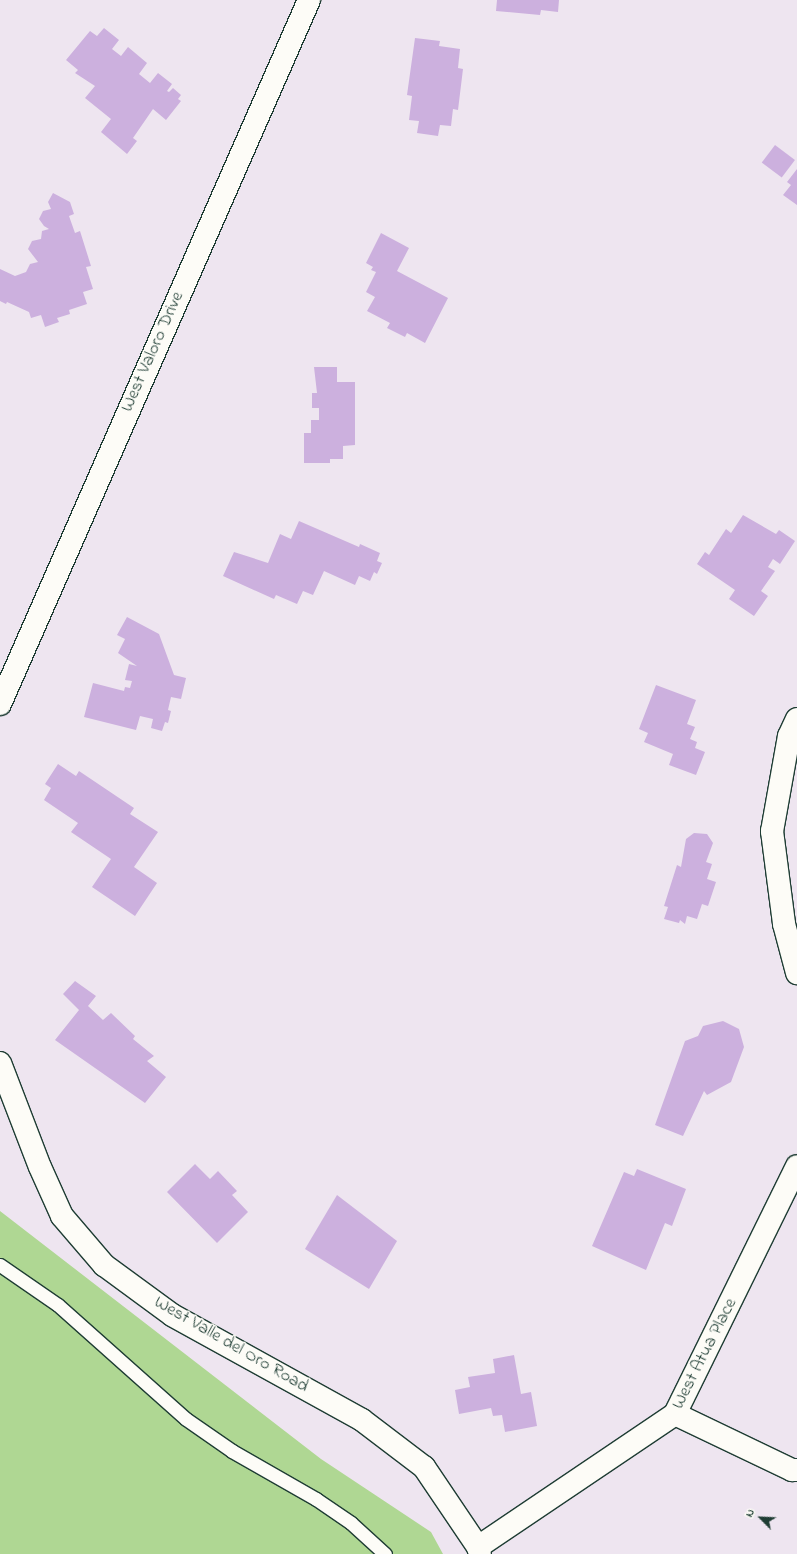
<!DOCTYPE html>
<html>
<head>
<meta charset="utf-8">
<style>
  body { margin:0 }
  #map { position:relative; width:797px; height:1554px; overflow:hidden; background:#eee5f0; font-family:"Indie Flower",sans-serif }
  div>[style] { position:absolute }
  [style*='--x'] { left:calc(var(--x)*1px); top:calc(var(--y)*1px); width:calc(var(--w)*1px); rotate:calc(var(--a)*1deg) }
  .green>* { inset:0; background:#afd793 }
  .building>* { inset:0; background:#ccb0de; transform-origin:0 0 }
  .roads { filter:drop-shadow(1px 0 #1f3d34) drop-shadow(-1px 0 #1f3d34) drop-shadow(0 1px #1f3d34) drop-shadow(0 -1px #1f3d34) }
  .service>* { height:13px; margin:-6.5px; padding:0 6.5px; transform-origin:6.5px; border-radius:6.5px; background:#fdfcf7 }
  .minor>* { height:22px; margin:-11px; padding:0 11px; transform-origin:11px; border-radius:11px; background:#fdfcf7 }
  span { translate:-50% -50%; white-space:nowrap; text-align:center; line-height:1.15; -webkit-text-stroke:3px #fdfcf7; paint-order:stroke }
  .street-label { font-size:18px; color:#1f3d34 }
  .north { position:absolute; left:741px; top:1498px; width:40px; height:40px; -webkit-text-stroke:3px #fdfcf7; paint-order:stroke; rotate:294deg; font-size:11px; font-weight:700; line-height:16px; text-align:center; color:#1f3d34 }
  .north::after { content:''; display:block; margin:auto; width:14px; height:18px; background:#1f3d34; clip-path:polygon(50% 0,100% 100%,50% 72%,0 100%) }
</style>
</head>
<body>
<div id="map">
  <div class="green">
    <div style="clip-path:polygon(0 1211px,321px 1459px,431px 1532px,443px 1554px,0 1554px)"></div>
  </div>
  <div class="building">
    <div style="clip-path:polygon(497px 0,559px 0,558px 12px,541px 10px,540px 15px,496px 11px)"></div>
    <div style="clip-path:polygon(104px 28px,119px 40px,112px 49px,121px 56px,128px 47px,147px 63px,139px 74px,150px 83px,158px 73px,172px 84px,167px 91px,169px 92px,173px 88px,181px 95px,178px 99px,181px 101px,166px 120px,153px 109px,133px 138px,137px 141px,127px 154px,101px 132px,111px 119px,85px 98px,95px 86px,75px 73px,78px 70px,66px 60px,90px 31px,97px 36px)"></div>
    <div style="clip-path:polygon(415px 38px,440px 41px,439px 46px,460px 49px,458px 68px,463px 69px,458px 110px,453px 109px,451px 126px,440px 125px,438px 136px,417px 133px,419px 121px,409px 120px,412px 96px,407px 95px)"></div>
    <div style="left:775px;top:145px;width:25px;height:22px;rotate:37deg"></div>
    <div style="clip-path:polygon(797px 169px,797px 205px,783px 195px,791px 185px,787px 182px)"></div>
    <div style="clip-path:polygon(53px 193px,70px 202px,74px 214px,69px 216px,75px 233px,80px 231px,91px 266px,86px 267px,93px 289px,83px 292px,87px 304px,69px 310px,70px 314px,57px 318px,59px 322px,45px 327px,41px 315px,31px 318px,29px 312px,7px 302px,6px 304px,0 301px,0 269px,15px 276px,26px 272px,30px 264px,38px 262px,28px 249px,32px 241px,41px 239px,42px 231px,49px 229px,44px 226px,39px 219px,43px 211px,51px 209px,48px 202px)"></div>
    <div style="clip-path:polygon(381px 233px,409px 248px,397px 271px,448px 298px,425px 343px,407px 333px,405px 337px,387px 328px,390px 323px,367px 311px,375px 297px,366px 292px,376px 272px,371px 270px,373px 267px,366px 263px)"></div>
    <div style="clip-path:polygon(314px 367px,337px 367px,337px 382px,355px 382px,355px 445px,343px 446px,343px 459px,330px 459px,330px 463px,304px 463px,304px 433px,311px 433px,311px 420px,319px 420px,319px 408px,312px 408px,312px 393px,317px 393px)"></div>
    <div style="clip-path:polygon(743px 515px,776px 534px,779px 530px,795px 541px,780px 564px,773px 559px,768px 567px,775px 571px,761px 591px,768px 596px,754px 616px,729px 599px,735px 590px,697px 564px,705px 552px,709px 555px,726px 529px,731px 533px)"></div>
    <div style="clip-path:polygon(299px 521px,359px 547px,360px 544px,380px 553px,377px 561px,382px 563px,377px 574px,374px 572px,370px 581px,359px 576px,355px 585px,324px 571px,313px 595px,303px 591px,297px 604px,276px 595px,274px 599px,223px 576px,234px 552px,268px 563px,280px 534px,291px 539px)"></div>
    <div style="clip-path:polygon(127px 617px,159px 634px,174px 675px,186px 678px,181px 699px,171px 697px,168px 710px,171px 711px,168px 723px,165px 722px,162px 731px,151px 728px,153px 719px,140px 716px,136px 730px,84px 717px,93px 683px,124px 691px,125px 687px,130px 688px,132px 681px,125px 680px,129px 664px,137px 666px,118px 653px,125px 639px,117px 635px)"></div>
    <div style="clip-path:polygon(656px 685px,696px 700px,687px 724px,695px 727px,690px 739px,697px 742px,695px 748px,705px 752px,696px 775px,669px 765px,673px 754px,644px 742px,648px 733px,639px 729px)"></div>
    <div style="clip-path:polygon(58px 764px,76px 776px,79px 771px,134px 808px,130px 814px,158px 832px,134px 867px,157px 883px,135px 916px,92px 887px,111px 859px,71px 832px,78px 823px,44px 800px,51px 788px,45px 784px)"></div>
    <div style="clip-path:polygon(694px 833px,707px 834px,713px 843px,706px 862px,712px 864px,707px 879px,716px 882px,708px 906px,702px 904px,697px 919px,687px 916px,685px 924px,680px 920px,679px 923px,664px 919px,668px 907px,664px 906px,677px 865px,681px 867px,686px 839px)"></div>
    <div style="clip-path:polygon(75px 981px,96px 996px,88px 1006px,103px 1020px,111px 1013px,135px 1036px,133px 1039px,154px 1056px,147px 1061px,166px 1077px,145px 1103px,55px 1040px,79px 1010px,63px 994px)"></div>
    <div style="clip-path:polygon(723px 1021px,739px 1029px,744px 1047px,731px 1082px,707px 1095px,704px 1091px,683px 1136px,655px 1125px,685px 1041px,698px 1036px,703px 1026px)"></div>
    <div style="clip-path:polygon(195px 1164px,210px 1179px,218px 1171px,237px 1191px,232px 1195px,248px 1212px,217px 1243px,167px 1192px)"></div>
    <div style="clip-path:polygon(637px 1169px,686px 1189px,672px 1226px,665px 1223px,646px 1270px,592px 1246px,624px 1172px,634px 1176px)"></div>
    <div style="clip-path:polygon(337px 1195px,397px 1241px,369px 1289px,305px 1249px)"></div>
    <div style="clip-path:polygon(514px 1355px,521px 1394px,531px 1392px,537px 1426px,505px 1432px,502px 1415px,493px 1416px,491px 1408px,459px 1414px,455px 1390px,470px 1387px,468px 1377px,495px 1373px,493px 1359px)"></div>
  </div>
  <div class="roads">
    <div class="service">
      <div style="--x:0;--y:1265;--w:70;--a:34.6"></div>
      <div style="--x:58;--y:1305;--w:171;--a:41.7"></div>
      <div style="--x:186;--y:1419;--w:56;--a:34.8"></div>
      <div style="--x:232;--y:1451;--w:97;--a:29.7"></div>
      <div style="--x:316;--y:1499;--w:42;--a:34.4"></div>
      <div style="--x:351;--y:1523;--w:46;--a:42.4"></div>
    </div>
    <div class="minor">
      <div style="--x:0;--y:704;--w:769;--a:-66.3"></div>
      <div style="--x:797;--y:719;--w:19;--a:115"></div>
      <div style="--x:789;--y:736;--w:97;--a:100.1"></div>
      <div style="--x:772;--y:831;--w:94;--a:82.6"></div>
      <div style="--x:784;--y:924;--w:51;--a:75.1"></div>
      <div style="--x:0;--y:1063;--w:111;--a:69"></div>
      <div style="--x:40;--y:1167;--w:54;--a:65.8"></div>
      <div style="--x:62;--y:1216;--w:65;--a:49.4"></div>
      <div style="--x:104;--y:1265;--w:84;--a:36.3"></div>
      <div style="--x:172;--y:1315;--w:217;--a:28.9"></div>
      <div style="--x:362;--y:1420;--w:78;--a:37.2"></div>
      <div style="--x:424;--y:1467;--w:97;--a:56"></div>
      <div style="--x:478;--y:1547;--w:7;--a:74"></div>
      <div style="--x:675;--y:1414;--w:130;--a:25.6"></div>
      <div style="--x:792;--y:1470;--w:5;--a:0"></div>
      <div style="--x:478;--y:1547;--w:238;--a:-34"></div>
      <div style="--x:675;--y:1414;--w:276;--a:-63.8"></div>
    </div>
  </div>
  <div class="street-label">
    <span style="left:153px;top:352px;rotate:-66deg">West Valoro Drive</span>
    <span style="left:231px;top:1345px;rotate:30deg">West Valle del Oro Road</span>
    <span style="left:705px;top:1354px;rotate:-63deg">West Atua Place</span>
  </div>
  <div class="north">N</div>
</div>
</body>
</html>
